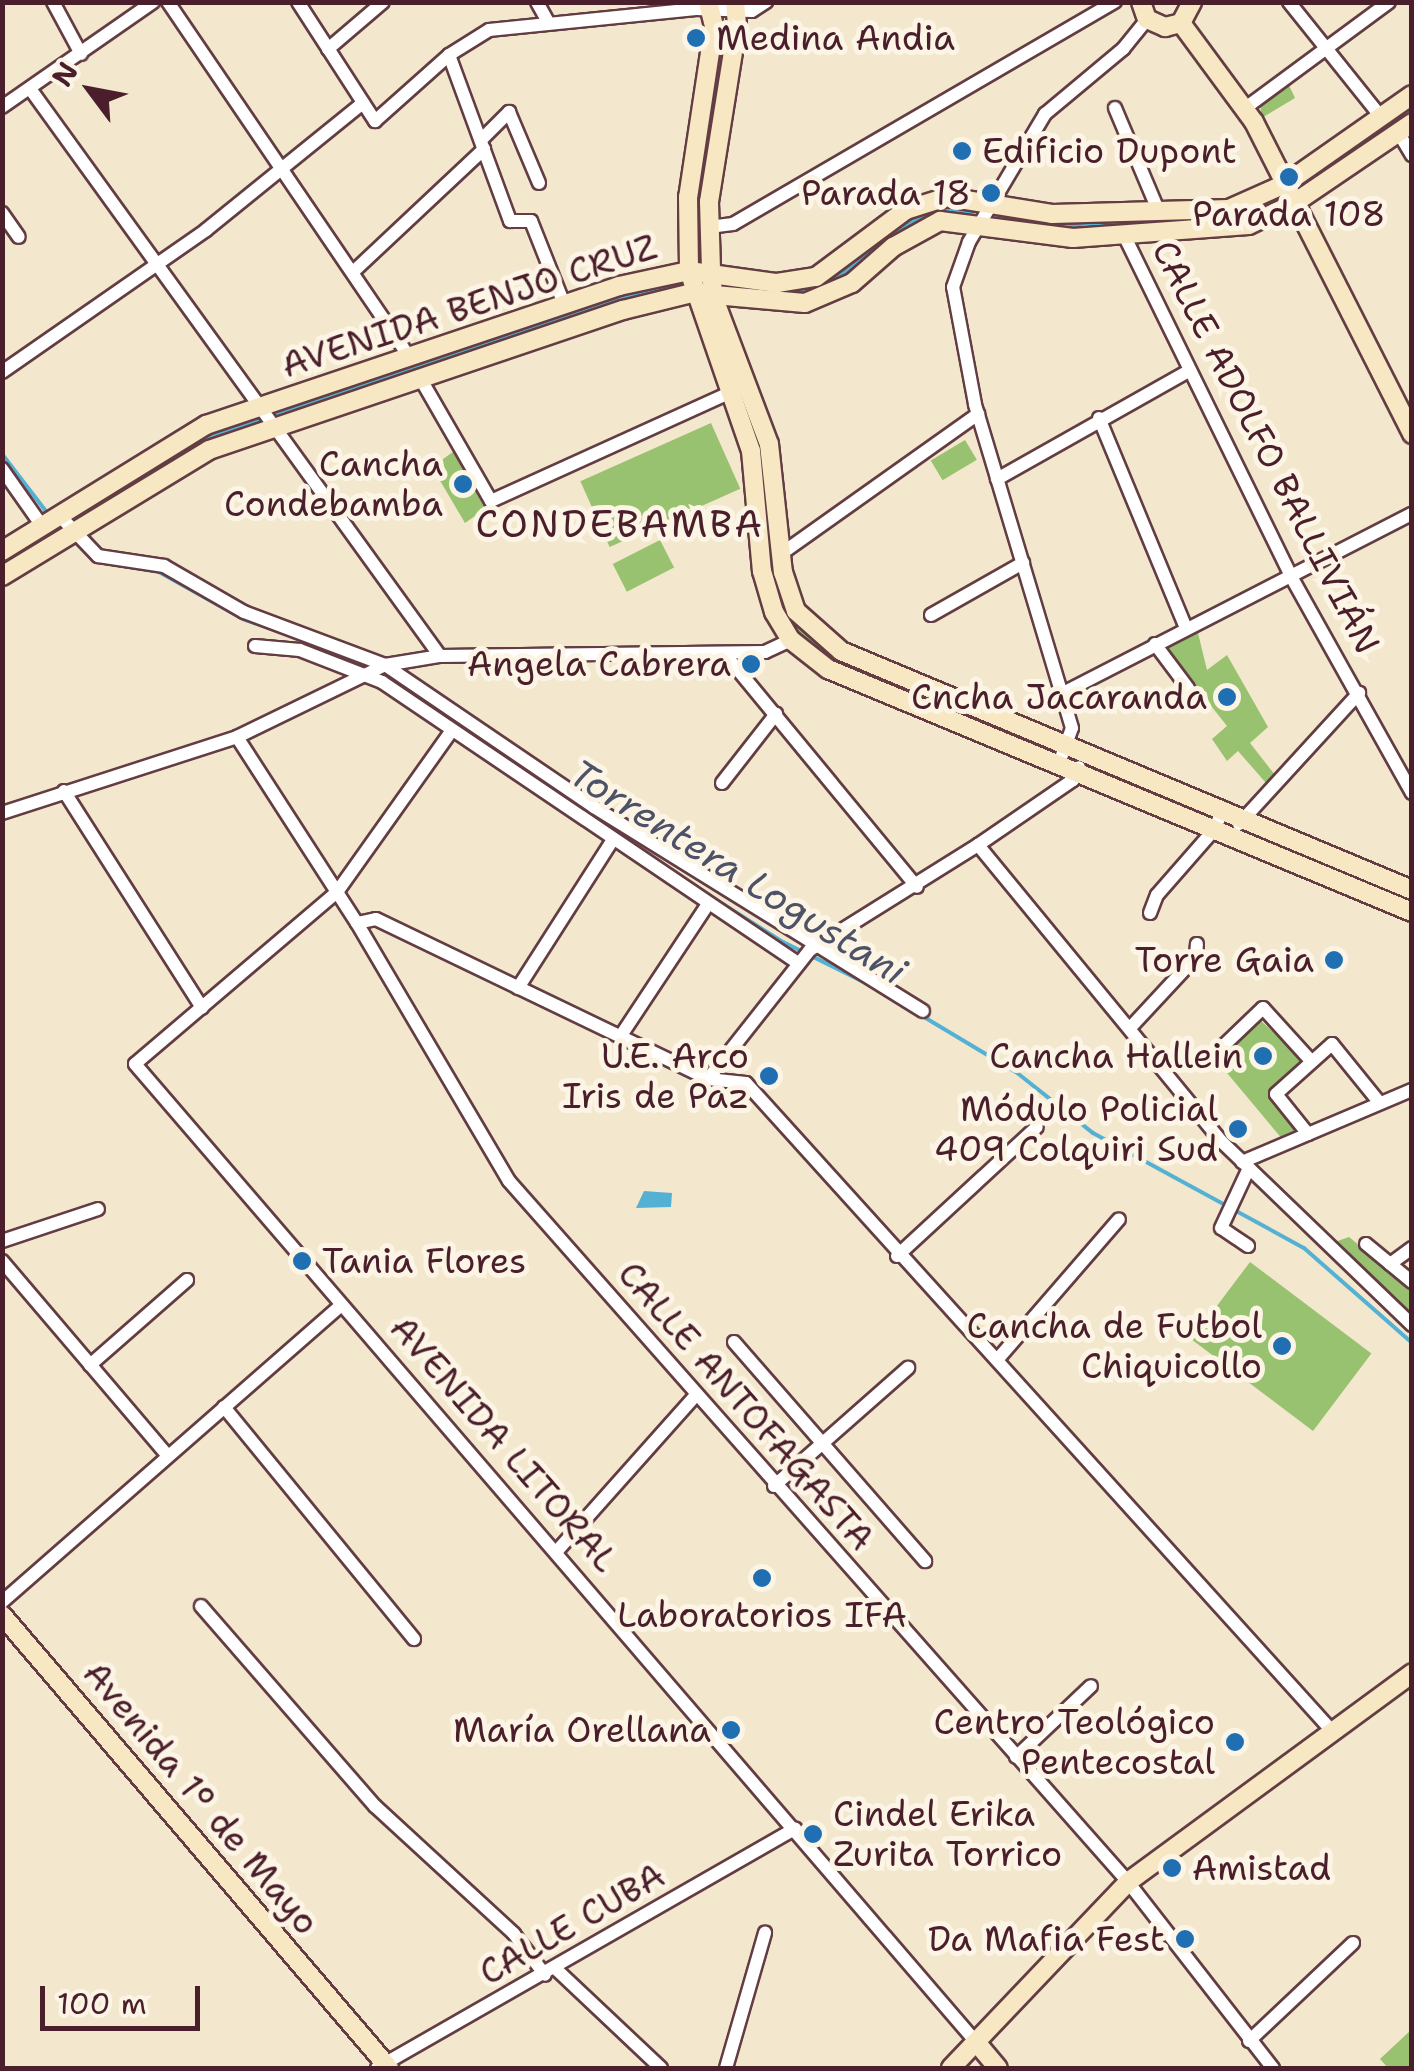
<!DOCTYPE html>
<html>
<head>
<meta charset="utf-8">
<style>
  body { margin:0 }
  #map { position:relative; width:1414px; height:2071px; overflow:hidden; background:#f3e8cd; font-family:"Shantell Sans",sans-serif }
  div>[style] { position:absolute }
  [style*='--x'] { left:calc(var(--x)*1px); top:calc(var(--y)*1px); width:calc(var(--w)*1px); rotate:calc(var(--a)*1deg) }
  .green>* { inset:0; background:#98c26f; transform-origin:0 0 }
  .water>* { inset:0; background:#55b1d3 }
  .stream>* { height:4px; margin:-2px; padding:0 2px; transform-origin:2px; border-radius:2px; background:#55b1d3 }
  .canal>* { height:11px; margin:-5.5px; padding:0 5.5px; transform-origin:5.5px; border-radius:5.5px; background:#55b1d3 }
  .roads { filter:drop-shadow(2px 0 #633d43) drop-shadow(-2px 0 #633d43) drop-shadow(0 2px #633d43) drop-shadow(0 -2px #633d43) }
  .street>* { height:12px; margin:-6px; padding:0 6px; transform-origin:6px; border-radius:6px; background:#fff }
  .secondary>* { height:18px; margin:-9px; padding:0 9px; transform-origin:9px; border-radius:9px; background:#f7e8c3 }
  .dots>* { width:28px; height:28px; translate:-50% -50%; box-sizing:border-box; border:5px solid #fcf5e5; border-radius:50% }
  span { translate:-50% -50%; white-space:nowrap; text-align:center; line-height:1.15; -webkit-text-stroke:10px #fcf5e5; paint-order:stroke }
  .poi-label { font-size:35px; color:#4a1f2b }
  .left { translate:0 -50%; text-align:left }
  .right { translate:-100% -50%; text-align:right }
  .street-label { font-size:35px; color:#4a1f2b }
  .neighbourhood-label { font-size:38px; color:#4a1f2b; letter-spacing:2.5px }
  .water-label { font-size:38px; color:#4e5266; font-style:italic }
  .frame { position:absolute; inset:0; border:5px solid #4a1f2b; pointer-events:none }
  .north { position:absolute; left:40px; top:40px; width:100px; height:100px; -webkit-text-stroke:8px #fcf5e5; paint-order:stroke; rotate:302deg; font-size:28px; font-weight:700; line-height:40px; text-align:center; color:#4a1f2b }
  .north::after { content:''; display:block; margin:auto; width:35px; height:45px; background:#4a1f2b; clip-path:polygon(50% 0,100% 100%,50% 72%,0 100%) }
  .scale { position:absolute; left:40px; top:1986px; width:160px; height:45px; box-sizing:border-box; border:5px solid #4a1f2b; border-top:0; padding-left:12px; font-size:30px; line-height:35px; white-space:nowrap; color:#4a1f2b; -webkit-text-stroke:8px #fcf5e5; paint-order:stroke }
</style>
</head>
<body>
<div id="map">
  <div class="green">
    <div style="clip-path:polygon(724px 25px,730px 29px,701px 248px,695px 213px)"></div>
    <div style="clip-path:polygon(1288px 83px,1295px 98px,1260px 119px,1261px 105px)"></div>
    <div style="clip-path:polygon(744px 396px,765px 453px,778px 586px,802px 631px,845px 663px,935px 696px,1050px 752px,837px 666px,794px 630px,772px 587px,763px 480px,738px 399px)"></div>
    <div style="left:711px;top:423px;width:72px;height:143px;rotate:66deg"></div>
    <div style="left:965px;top:440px;width:23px;height:40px;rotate:59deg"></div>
    <div style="clip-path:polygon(457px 449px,488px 507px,465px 523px,432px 467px)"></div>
    <div style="left:660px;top:540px;width:31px;height:53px;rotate:63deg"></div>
    <div style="clip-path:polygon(1198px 633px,1207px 670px,1227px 655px,1268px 727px,1250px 743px,1275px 775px,1266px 783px,1238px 751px,1227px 761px,1212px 739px,1227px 726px,1166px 649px)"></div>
    <div style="left:1097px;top:764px;width:123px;height:8px;rotate:22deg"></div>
    <div style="left:1245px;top:826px;width:180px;height:10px;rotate:23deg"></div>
    <div style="clip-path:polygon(1259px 1019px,1302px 1059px,1275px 1090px,1299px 1132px,1283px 1140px,1217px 1061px)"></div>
    <div style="clip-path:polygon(1349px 1237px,1411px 1287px,1411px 1320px,1329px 1244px)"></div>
    <div style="left:1250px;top:1262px;width:152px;height:97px;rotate:37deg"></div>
    <div style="clip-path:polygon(1411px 2030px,1411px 2068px,1388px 2068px,1380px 2059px)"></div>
  </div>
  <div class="water">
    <div style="clip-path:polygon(644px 1191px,672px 1193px,671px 1207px,636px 1208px)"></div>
  </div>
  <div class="stream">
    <div style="--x:2;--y:454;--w:71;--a:52.5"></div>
    <div style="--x:77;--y:544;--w:25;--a:40"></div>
    <div style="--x:105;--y:563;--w:55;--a:9.5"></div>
    <div style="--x:159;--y:572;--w:96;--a:29.2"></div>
    <div style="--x:243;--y:619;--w:69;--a:19.5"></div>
    <div style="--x:321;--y:647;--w:26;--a:21"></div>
    <div style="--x:384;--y:674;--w:21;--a:37"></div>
    <div style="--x:707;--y:894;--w:90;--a:32.3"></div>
    <div style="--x:783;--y:942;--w:95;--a:26.3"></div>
    <div style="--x:924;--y:1017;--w:107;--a:30.9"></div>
    <div style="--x:1016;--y:1072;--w:98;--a:38.4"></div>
    <div style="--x:1093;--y:1133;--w:240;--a:28.6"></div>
    <div style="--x:1304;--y:1248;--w:144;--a:41.3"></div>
  </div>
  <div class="canal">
    <div style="--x:1288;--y:196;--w:151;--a:-34.7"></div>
    <div style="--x:990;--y:212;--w:85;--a:10.9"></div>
    <div style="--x:1073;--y:228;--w:127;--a:-3.6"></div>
    <div style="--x:726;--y:286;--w:29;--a:10"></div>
    <div style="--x:788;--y:294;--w:50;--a:-15.2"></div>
    <div style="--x:836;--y:281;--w:98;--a:-40"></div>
    <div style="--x:911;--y:218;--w:62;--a:-9.3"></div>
    <div style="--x:272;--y:414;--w:429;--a:-17.8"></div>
    <div style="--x:76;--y:517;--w:168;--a:-31.1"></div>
    <div style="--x:220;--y:430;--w:37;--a:-16"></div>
    <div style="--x:2;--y:564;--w:59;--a:-32.6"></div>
  </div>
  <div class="roads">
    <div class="street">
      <div style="--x:53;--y:2;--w:59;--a:61.7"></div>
      <div style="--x:168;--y:2;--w:428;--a:55.8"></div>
      <div style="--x:298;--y:2;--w:142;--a:57.1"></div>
      <div style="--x:375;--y:121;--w:99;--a:-41.7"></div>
      <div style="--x:449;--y:55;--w:47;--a:-32"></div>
      <div style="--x:489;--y:30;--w:208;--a:-5.8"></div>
      <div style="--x:696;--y:9;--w:56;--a:2"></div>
      <div style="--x:752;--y:11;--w:17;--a:-33"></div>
      <div style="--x:537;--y:2;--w:23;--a:61"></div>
      <div style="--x:1289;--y:2;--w:147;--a:51.3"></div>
      <div style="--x:328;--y:49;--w:72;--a:-40.5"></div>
      <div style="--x:449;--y:55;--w:177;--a:69.8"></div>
      <div style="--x:510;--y:221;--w:21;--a:0"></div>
      <div style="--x:531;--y:221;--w:89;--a:68.3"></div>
      <div style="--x:31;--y:90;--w:698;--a:54.15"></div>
      <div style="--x:2;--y:107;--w:184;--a:-34.8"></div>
      <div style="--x:1115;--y:108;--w:113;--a:67.1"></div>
      <div style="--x:1244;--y:109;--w:180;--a:-36.4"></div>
      <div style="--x:1398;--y:132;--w:27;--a:59"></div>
      <div style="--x:481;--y:140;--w:40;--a:-45"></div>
      <div style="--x:509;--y:112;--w:77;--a:67.1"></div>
      <div style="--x:2;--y:213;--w:29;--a:55"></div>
      <div style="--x:709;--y:227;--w:24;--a:-7"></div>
      <div style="--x:733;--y:224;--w:442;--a:-30.2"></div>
      <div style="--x:1124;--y:235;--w:384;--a:63.9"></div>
      <div style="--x:1293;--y:580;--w:244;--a:60.8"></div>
      <div style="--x:353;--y:272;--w:180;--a:-43.2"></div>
      <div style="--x:2;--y:372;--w:249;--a:-34.8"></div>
      <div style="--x:206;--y:230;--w:202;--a:-39"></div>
      <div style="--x:419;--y:376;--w:144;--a:60.1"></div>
      <div style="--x:491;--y:501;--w:269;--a:-24.4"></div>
      <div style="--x:1099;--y:418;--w:227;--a:67.5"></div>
      <div style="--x:2;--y:469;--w:70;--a:54.9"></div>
      <div style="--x:997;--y:479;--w:218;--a:-29.4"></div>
      <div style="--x:59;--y:515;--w:57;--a:46.4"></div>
      <div style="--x:98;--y:556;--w:67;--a:8.6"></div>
      <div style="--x:164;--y:566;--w:92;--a:29.9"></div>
      <div style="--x:244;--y:612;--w:151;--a:20.6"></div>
      <div style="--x:385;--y:665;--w:253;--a:34.2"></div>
      <div style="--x:594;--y:807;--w:387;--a:31.8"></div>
      <div style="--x:781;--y:554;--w:242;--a:-35.4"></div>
      <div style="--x:931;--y:615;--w:106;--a:-29.5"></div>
      <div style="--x:1155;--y:644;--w:55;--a:53.1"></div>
      <div style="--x:255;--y:646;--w:45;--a:5.1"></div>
      <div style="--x:300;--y:650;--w:88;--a:21.3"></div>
      <div style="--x:382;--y:682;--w:502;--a:34.04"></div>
      <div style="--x:724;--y:653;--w:303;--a:50.5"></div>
      <div style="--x:1063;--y:693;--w:392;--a:-27.2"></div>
      <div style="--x:450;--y:733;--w:195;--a:125.4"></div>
      <div style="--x:337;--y:892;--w:265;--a:139.6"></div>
      <div style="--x:135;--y:1064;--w:1290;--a:49.31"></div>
      <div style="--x:237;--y:737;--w:221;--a:57.2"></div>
      <div style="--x:357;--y:923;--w:299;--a:59.5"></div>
      <div style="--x:509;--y:1181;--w:935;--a:48.55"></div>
      <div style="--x:1128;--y:1882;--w:236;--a:52.1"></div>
      <div style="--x:1058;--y:766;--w:40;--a:-69.8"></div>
      <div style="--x:1072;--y:728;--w:338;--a:-106.7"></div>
      <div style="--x:975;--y:404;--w:119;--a:-100.6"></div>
      <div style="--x:953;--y:287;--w:48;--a:-70.4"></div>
      <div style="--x:969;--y:242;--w:149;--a:-59.3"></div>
      <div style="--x:1045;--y:114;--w:102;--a:-39.8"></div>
      <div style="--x:1123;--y:49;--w:38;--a:-51"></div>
      <div style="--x:722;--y:783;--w:88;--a:-52"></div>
      <div style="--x:64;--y:791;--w:257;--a:57.5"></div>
      <div style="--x:2;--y:813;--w:247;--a:-17.9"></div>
      <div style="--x:237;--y:737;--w:165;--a:-25.9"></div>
      <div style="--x:385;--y:665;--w:56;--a:-9.3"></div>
      <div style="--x:440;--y:656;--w:325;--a:-0.7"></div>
      <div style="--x:765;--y:652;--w:29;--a:-25"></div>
      <div style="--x:1239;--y:824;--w:178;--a:-47.5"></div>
      <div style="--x:978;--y:845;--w:384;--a:50.6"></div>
      <div style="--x:1222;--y:1142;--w:264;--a:43.9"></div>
      <div style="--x:1150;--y:913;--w:19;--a:-69"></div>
      <div style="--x:1157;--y:895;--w:86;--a:-48.8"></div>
      <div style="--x:1214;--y:830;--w:24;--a:-66"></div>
      <div style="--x:357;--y:923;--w:19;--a:-12"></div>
      <div style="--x:376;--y:919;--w:369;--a:25.7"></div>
      <div style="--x:708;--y:1079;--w:38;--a:6"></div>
      <div style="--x:746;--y:1083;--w:875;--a:47.87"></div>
      <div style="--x:518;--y:988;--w:174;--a:-57.4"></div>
      <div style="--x:1130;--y:1028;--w:97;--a:-47.1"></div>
      <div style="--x:1196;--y:957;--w:13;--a:-86"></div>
      <div style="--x:620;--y:1037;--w:159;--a:-56.5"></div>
      <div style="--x:1218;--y:1051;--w:62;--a:-43.7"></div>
      <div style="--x:1263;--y:1008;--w:72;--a:47.8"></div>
      <div style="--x:708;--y:1079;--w:164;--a:-51.7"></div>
      <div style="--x:810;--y:950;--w:198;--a:-32"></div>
      <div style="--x:978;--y:845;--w:115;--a:-34.4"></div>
      <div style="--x:1073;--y:780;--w:14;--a:-65"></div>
      <div style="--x:1308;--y:1134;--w:51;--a:-128.7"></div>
      <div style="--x:1276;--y:1094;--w:75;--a:-41.8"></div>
      <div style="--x:1332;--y:1044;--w:75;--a:51"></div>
      <div style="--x:1242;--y:1162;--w:185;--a:-23"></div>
      <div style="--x:2;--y:1241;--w:101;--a:-18.4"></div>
      <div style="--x:1366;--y:1244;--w:60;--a:39.6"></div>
      <div style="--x:1248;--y:1246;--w:32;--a:-146"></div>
      <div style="--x:1221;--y:1228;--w:66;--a:-65"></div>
      <div style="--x:897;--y:1256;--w:190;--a:-42.7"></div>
      <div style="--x:2;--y:1261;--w:253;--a:49.6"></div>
      <div style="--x:1390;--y:1264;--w:27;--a:-36"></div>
      <div style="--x:734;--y:1342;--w:291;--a:48.9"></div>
      <div style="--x:997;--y:1360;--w:186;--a:-49.1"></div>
      <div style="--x:90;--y:1365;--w:129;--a:-41.2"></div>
      <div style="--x:224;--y:1407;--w:300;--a:50.7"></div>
      <div style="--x:774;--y:1486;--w:179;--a:-41.4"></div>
      <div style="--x:557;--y:1551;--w:209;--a:-48.3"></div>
      <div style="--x:2;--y:1602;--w:451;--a:-41.2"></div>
      <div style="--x:201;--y:1606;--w:265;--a:49"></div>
      <div style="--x:375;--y:1806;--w:189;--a:42.6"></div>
      <div style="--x:514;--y:1934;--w:51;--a:52.9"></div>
      <div style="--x:1016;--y:1757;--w:103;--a:-43.4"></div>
      <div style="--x:557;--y:1970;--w:143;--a:43.3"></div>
      <div style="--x:1249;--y:2041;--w:143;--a:-43.3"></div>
      <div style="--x:377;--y:2068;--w:482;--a:-29.8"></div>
      <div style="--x:726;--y:2068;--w:141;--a:-73.9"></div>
    </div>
    <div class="secondary">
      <div style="--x:708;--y:2;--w:25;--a:76"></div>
      <div style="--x:714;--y:26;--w:173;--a:98.6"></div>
      <div style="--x:688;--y:197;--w:74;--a:89.2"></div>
      <div style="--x:689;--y:271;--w:190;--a:71"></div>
      <div style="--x:751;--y:451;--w:121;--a:84.8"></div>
      <div style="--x:762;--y:571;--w:43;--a:73.7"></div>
      <div style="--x:774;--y:612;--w:33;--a:59"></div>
      <div style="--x:791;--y:640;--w:47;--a:38.1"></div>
      <div style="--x:828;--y:669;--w:633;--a:22.59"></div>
      <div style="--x:735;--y:2;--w:25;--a:85"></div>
      <div style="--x:737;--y:27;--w:177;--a:99.1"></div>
      <div style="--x:709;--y:202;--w:69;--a:88.3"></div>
      <div style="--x:711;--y:271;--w:25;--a:85"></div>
      <div style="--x:713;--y:296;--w:158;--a:69.3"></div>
      <div style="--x:769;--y:444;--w:129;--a:83.8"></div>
      <div style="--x:783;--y:572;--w:41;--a:71.6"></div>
      <div style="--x:796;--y:611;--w:60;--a:41.6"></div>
      <div style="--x:841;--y:651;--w:619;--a:22.71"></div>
      <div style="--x:1141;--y:2;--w:18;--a:71"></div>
      <div style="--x:1147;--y:19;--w:20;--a:24"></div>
      <div style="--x:1165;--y:27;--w:16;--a:-14"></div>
      <div style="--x:1181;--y:23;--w:24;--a:-62"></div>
      <div style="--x:1181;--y:23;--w:123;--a:53.6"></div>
      <div style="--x:1254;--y:122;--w:350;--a:63.1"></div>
      <div style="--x:2;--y:551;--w:240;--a:-31.7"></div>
      <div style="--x:206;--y:425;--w:436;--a:-18.6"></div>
      <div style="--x:619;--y:286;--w:72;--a:-12.1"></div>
      <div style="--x:689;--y:271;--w:89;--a:7.8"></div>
      <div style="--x:777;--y:283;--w:39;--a:-9"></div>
      <div style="--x:816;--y:277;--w:112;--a:-36.7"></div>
      <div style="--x:906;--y:210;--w:43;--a:-17.6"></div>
      <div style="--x:947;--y:197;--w:106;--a:9.2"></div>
      <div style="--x:1052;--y:214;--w:177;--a:-1.6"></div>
      <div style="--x:1229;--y:209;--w:61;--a:-24.1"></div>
      <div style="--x:1285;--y:184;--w:155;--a:-35"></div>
      <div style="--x:2;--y:576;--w:242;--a:-31.3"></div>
      <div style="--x:209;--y:450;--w:437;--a:-18.7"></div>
      <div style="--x:623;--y:310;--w:71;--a:-13.8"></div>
      <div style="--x:692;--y:293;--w:113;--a:5.1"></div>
      <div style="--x:805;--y:303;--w:51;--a:-23.1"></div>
      <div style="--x:852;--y:283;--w:55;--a:-41.3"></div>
      <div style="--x:893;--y:247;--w:54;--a:-29"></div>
      <div style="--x:940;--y:221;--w:134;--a:7.3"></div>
      <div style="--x:1073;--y:238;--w:176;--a:-4.2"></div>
      <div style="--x:1249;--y:225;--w:49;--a:-25.5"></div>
      <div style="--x:1293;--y:204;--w:144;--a:-34.2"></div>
      <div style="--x:2;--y:1615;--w:596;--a:49.49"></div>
      <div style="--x:976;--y:2042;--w:34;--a:50"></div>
      <div style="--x:951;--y:2068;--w:257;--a:-46.4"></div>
      <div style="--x:1128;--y:1882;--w:353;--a:-36.3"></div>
    </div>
  </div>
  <div class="dots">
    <div style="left:696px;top:38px;background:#1f6fb2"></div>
    <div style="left:962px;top:151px;background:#1f6fb2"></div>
    <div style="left:1289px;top:177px;background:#1f6fb2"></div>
    <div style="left:991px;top:193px;background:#1f6fb2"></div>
    <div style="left:463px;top:484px;background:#1f6fb2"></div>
    <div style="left:751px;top:664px;background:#1f6fb2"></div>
    <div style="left:1227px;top:697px;background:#1f6fb2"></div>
    <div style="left:1334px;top:960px;background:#1f6fb2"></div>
    <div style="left:1263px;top:1056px;background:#1f6fb2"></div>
    <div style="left:769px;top:1076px;background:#1f6fb2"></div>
    <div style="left:1238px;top:1129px;background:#1f6fb2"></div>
    <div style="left:302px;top:1261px;background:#1f6fb2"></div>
    <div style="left:1282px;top:1346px;background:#1f6fb2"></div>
    <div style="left:762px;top:1578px;background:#1f6fb2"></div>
    <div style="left:731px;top:1730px;background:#1f6fb2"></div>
    <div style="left:1235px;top:1742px;background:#1f6fb2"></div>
    <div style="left:813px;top:1834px;background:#1f6fb2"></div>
    <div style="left:1172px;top:1868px;background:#1f6fb2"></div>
    <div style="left:1185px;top:1939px;background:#1f6fb2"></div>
  </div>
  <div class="poi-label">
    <span class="left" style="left:716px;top:38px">Medina Andia</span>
    <span class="left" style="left:982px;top:151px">Edificio Dupont</span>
    <span class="right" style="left:971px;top:193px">Parada 18</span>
    <span style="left:1289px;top:214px">Parada 108</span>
    <span class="right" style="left:443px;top:484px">Cancha<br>Condebamba</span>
    <span class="right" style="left:731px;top:664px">Angela Cabrera</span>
    <span class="right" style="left:1207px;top:697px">Cncha Jacaranda</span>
    <span class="right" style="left:1314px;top:960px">Torre Gaia</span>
    <span class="right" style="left:749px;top:1076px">U.E. Arco<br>Iris de Paz</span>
    <span class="right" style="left:1243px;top:1056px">Cancha Hallein</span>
    <span class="right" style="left:1218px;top:1129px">Módulo Policial<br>409 Colquiri Sud</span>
    <span class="left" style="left:322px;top:1261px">Tania Flores</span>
    <span class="right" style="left:1262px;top:1346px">Cancha de Futbol<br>Chiquicollo</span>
    <span style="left:762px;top:1615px">Laboratorios IFA</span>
    <span class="right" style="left:1215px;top:1742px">Centro Teológico<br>Pentecostal</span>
    <span class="right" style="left:711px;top:1730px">María Orellana</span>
    <span class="left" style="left:833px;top:1834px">Cindel Erika<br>Zurita Torrico</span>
    <span class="left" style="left:1192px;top:1868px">Amistad</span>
    <span class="right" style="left:1165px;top:1939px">Da Mafia Fest</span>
  </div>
  <div class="street-label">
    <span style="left:469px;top:306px;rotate:-18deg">AVENIDA BENJO CRUZ</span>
    <span style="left:1266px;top:447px;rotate:63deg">CALLE ADOLFO BALLIVIÁN</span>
    <span style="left:746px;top:1406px;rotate:49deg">CALLE ANTOFAGASTA</span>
    <span style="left:504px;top:1444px;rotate:49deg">AVENIDA LITORAL</span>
    <span style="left:201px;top:1798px;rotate:50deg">Avenida 1º de Mayo</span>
    <span style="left:572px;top:1924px;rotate:-30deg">CALLE CUBA</span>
  </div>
  <div class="neighbourhood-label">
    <span style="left:620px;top:524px">CONDEBAMBA</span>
  </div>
  <div class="water-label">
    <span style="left:738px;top:872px;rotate:32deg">Torrentera Logustani</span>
  </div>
  <div class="frame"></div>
  <div class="north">N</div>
  <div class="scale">100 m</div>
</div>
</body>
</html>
